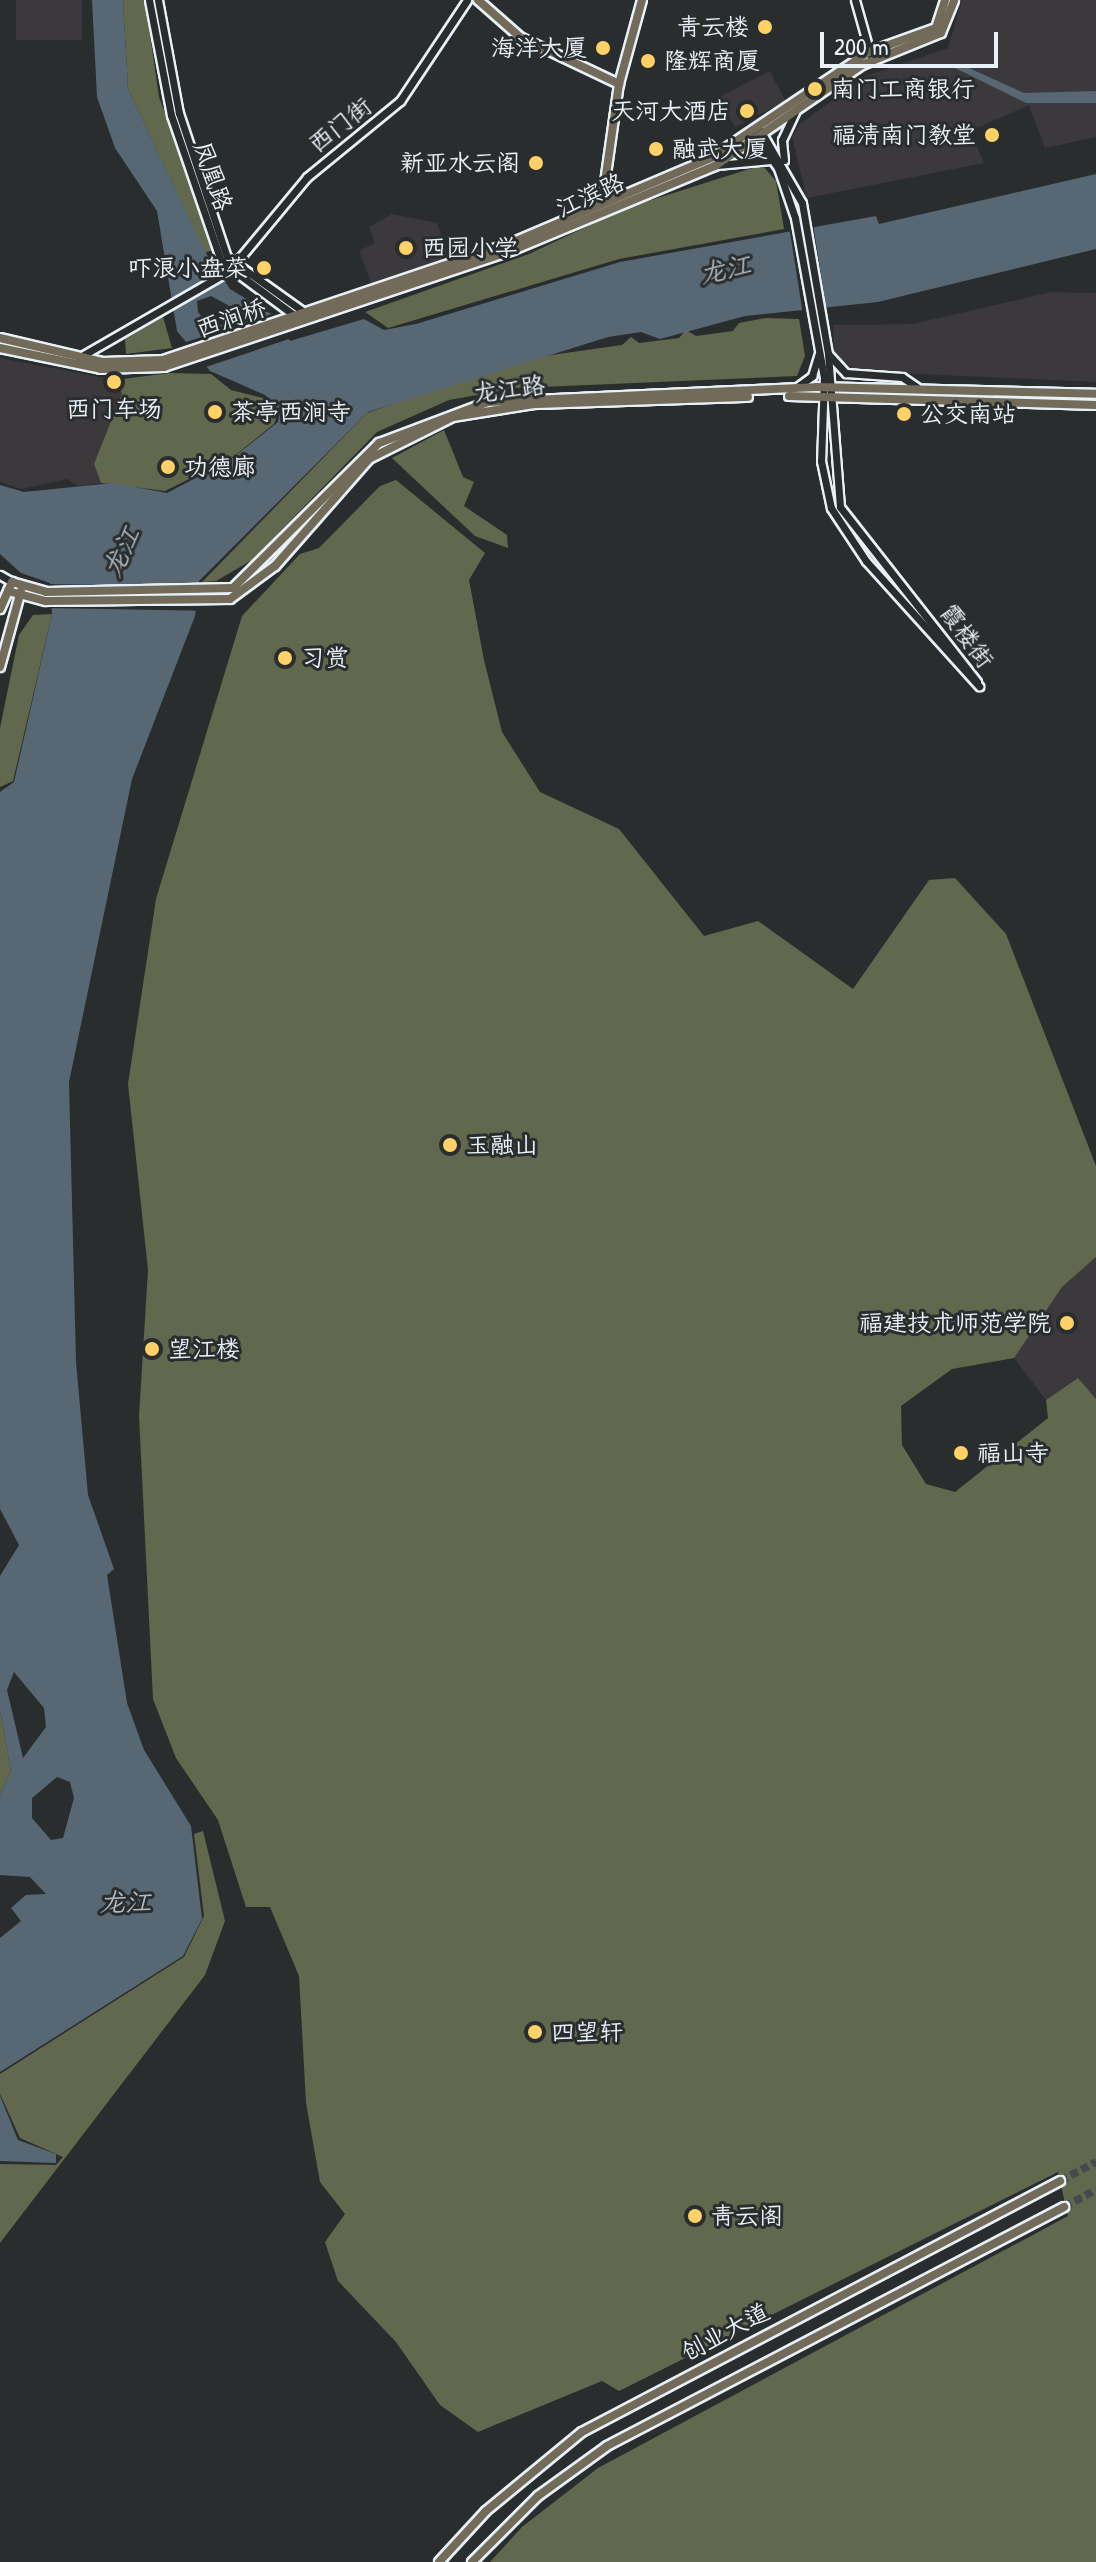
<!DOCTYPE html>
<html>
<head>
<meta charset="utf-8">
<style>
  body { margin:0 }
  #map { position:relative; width:1096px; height:2562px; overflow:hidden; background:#2a2d2e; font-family:"Patrick Hand","LXGW WenKai TC",sans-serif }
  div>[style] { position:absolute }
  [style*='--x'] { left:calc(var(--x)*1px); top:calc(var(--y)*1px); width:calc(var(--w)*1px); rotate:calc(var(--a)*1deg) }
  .built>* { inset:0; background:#3c393d; transform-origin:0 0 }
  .green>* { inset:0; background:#62684e }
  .water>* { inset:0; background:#576874 }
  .pier>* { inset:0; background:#2a2d2e; transform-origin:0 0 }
  .primary-tunnel>* { height:8px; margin-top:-4px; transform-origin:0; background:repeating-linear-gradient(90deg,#464a4c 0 8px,transparent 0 12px) }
  .roads { filter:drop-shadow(2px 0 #e8f1f8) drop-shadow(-2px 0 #e8f1f8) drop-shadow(0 2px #e8f1f8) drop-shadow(0 -2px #e8f1f8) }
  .secondary>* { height:7px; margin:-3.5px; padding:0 3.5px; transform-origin:3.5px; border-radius:3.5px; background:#2a2d2e }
  .primary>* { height:8px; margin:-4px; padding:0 4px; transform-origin:4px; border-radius:4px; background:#726b5a }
  .dots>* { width:22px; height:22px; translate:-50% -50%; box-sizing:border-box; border:4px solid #2a2d2e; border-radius:50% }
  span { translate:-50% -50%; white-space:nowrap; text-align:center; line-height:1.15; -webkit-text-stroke:6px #2a2d2e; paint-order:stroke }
  .poi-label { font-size:24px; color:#e8f1f8 }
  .right { translate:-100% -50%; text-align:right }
  .left { translate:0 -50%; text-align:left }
  .street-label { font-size:24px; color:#e8f1f8 }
  .water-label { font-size:26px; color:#aebac3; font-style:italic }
  .scale { position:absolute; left:820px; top:32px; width:178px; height:36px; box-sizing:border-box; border:4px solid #e8f1f8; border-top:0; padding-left:10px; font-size:24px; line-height:28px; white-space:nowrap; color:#e8f1f8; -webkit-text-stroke:6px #2a2d2e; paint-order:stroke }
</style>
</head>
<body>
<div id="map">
  <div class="built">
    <div style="left:16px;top:0;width:66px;height:40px"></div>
    <div style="clip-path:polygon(962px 0,1096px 0,1096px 137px,1045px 148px,1029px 105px,970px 131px,984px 163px,807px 198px,792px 137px,800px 124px,866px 76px,948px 48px)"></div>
    <div style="left:770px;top:71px;width:34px;height:57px;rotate:63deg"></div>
    <div style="clip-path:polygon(392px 214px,437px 223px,449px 257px,372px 285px,359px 251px,375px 243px,369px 227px)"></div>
    <div style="clip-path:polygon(1052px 292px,1096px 293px,1096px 382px,856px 371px,834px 353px,833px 325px,913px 324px)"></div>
    <div style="clip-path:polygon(0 358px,115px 380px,122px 392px,94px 464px,101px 483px,78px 486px,67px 479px,22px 489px,0 482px)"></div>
    <div style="clip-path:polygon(1096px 1257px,1096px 1399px,1078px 1378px,1046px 1400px,1014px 1358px,1062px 1287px)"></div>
  </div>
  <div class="green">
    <div style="clip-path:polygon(123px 0,145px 0,159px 97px,215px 249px,205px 253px,128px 89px)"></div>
    <div style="clip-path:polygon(762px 165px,776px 181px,784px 229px,619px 259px,388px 328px,365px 312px,529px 254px,626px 208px)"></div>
    <div style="clip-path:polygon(163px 317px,172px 348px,126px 354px,125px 339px)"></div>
    <div style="clip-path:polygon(766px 318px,799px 319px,805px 356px,797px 376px,517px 388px,449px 400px,377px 432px,252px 560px,216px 581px,202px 582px,367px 413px,523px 359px,622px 345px,631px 337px,639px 343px,679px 338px,686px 330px,696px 336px,733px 331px,739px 323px)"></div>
    <div style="clip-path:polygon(170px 373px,211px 374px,231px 390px,263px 398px,278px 413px,274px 424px,233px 457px,165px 491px,101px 483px,94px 464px,122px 393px,115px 380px)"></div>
    <div style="clip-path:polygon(444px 430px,463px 477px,474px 482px,464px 506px,507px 535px,508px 548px,475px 536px,392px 458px)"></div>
    <div style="clip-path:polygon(396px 480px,485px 553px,469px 580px,484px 660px,502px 732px,540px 792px,619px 829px,704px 936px,758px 921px,853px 989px,929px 880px,955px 878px,1006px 934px,1096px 1166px,1096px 1257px,1062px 1287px,1014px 1358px,952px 1369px,901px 1406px,902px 1445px,926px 1484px,955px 1492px,1048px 1418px,1046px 1400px,1078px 1378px,1096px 1399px,1096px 2562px,490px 2562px,522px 2527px,598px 2468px,1068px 2216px,1058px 2172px,619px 2391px,602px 2381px,478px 2432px,440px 2405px,396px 2342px,338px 2281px,325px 2242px,345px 2214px,320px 2182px,306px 2103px,299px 1976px,270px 1907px,246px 1907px,218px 1820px,176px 1758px,153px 1699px,139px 1416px,148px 1270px,128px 1084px,156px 899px,242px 616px,300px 554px,319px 548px,380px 486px)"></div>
    <div style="clip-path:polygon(52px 614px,13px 781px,0 787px,0 728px,19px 635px,33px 615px)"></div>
    <div style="clip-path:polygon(0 1710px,11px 1771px,0 1795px)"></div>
    <div style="clip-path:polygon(203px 1831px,225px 1921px,205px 1975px,0 2243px,0 2164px,56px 2165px,63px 2157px,20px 2138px,0 2094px,0 2074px,184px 1957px,204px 1916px,194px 1834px)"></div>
  </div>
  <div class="water">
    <div style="clip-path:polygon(evenodd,92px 0,123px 0,128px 89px,205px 252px,230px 289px,271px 314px,290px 341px,364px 319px,384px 330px,416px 324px,620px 262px,876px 216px,879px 224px,1096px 174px,1096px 249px,878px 302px,745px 316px,660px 339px,641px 332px,608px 337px,368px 412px,199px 581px,195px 616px,132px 779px,69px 1082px,76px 1362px,88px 1495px,114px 1569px,107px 1575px,127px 1703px,144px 1750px,191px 1826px,202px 1919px,183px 1956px,0 2072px,0 1938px,21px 1921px,11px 1908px,26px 1895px,46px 1894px,30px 1877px,0 1875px,0 1795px,11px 1771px,0 1710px,0 1576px,19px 1545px,0 1509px,0 792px,14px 782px,52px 614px,50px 583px,21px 573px,0 554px,0 485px,24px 492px,113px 483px,167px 493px,230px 460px,278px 422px,280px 412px,265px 395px,210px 371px,177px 331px,157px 211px,115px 148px,97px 97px,92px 0,211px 296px,235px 309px,227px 325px,208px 325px,198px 312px,197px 301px,211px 296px,92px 0,14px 1672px,44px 1708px,46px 1727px,23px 1758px,7px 1690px,14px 1672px,92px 0,57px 1777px,70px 1782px,74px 1798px,63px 1838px,51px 1840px,32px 1818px,32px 1798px,57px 1777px)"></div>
    <div style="clip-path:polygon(960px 64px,1024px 93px,1096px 91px,1096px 103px,1026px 103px,949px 65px)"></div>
    <div style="clip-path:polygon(0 2096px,18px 2140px,56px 2154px,56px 2163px,0 2161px)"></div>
  </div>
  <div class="pier">
    <div style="left:813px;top:224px;width:91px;height:24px;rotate:81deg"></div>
    <div style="clip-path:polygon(275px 313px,292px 338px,203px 368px,183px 343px)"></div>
    <div style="left:46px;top:584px;width:157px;height:24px;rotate:1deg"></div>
  </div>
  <div class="primary-tunnel">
    <div style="--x:1060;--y:2181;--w:41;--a:-27.8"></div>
    <div style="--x:1064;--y:2207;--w:36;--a:-28"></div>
  </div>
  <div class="roads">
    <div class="secondary">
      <div style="--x:149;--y:0;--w:117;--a:79.2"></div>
      <div style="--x:171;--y:115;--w:154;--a:71.1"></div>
      <div style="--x:221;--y:261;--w:97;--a:36.6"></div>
      <div style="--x:158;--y:0;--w:115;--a:79.5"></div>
      <div style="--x:179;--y:113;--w:152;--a:71.6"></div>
      <div style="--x:227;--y:257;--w:100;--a:35.6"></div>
      <div style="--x:855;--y:0;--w:59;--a:74.3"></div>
      <div style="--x:760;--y:130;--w:84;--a:60.1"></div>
      <div style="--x:802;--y:203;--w:153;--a:80.2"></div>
      <div style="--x:828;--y:354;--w:153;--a:85.5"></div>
      <div style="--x:840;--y:507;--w:222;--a:51.9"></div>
      <div style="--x:754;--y:134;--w:42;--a:54.8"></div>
      <div style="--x:778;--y:168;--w:53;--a:71.2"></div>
      <div style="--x:795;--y:218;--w:162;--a:79.7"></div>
      <div style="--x:824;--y:377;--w:84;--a:92"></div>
      <div style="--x:821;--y:461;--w:48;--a:78"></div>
      <div style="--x:831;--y:508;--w:64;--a:56.6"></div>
      <div style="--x:866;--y:561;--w:169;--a:47.9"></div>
      <div style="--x:784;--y:160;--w:20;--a:-96"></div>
      <div style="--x:782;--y:140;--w:31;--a:-65"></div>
      <div style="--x:717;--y:165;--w:54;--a:-5.3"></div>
      <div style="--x:829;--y:355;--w:25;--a:47"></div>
      <div style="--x:846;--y:373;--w:56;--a:4.1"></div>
      <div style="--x:902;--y:377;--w:18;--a:34"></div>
      <div style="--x:80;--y:357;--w:172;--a:-30"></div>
      <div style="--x:229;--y:271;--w:122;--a:-50.3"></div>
      <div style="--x:307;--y:177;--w:120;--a:-39.3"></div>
      <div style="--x:400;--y:101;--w:121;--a:-56.4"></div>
      <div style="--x:797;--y:387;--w:19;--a:-36"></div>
      <div style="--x:812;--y:376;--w:24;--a:-73"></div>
      <div style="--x:0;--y:575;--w:14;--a:30"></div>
    </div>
    <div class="primary">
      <div style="--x:478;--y:0;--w:56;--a:41.4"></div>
      <div style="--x:520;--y:37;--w:110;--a:25.4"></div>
      <div style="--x:589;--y:205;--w:28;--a:-55"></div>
      <div style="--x:605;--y:182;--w:99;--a:-81.9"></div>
      <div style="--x:619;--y:84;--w:87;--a:-74.7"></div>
      <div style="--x:0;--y:338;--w:105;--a:13.2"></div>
      <div style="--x:102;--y:362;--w:61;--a:-1.9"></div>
      <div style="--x:163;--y:360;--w:367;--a:-18.6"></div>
      <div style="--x:511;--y:243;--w:217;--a:-23"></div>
      <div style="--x:711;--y:158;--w:190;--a:-33.9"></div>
      <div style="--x:869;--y:52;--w:71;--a:-19.7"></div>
      <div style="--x:936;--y:28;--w:29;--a:-72"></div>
      <div style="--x:0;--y:348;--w:103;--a:11.7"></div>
      <div style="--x:101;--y:369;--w:63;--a:-1.8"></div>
      <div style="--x:164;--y:367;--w:368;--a:-18.5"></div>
      <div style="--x:513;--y:250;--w:219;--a:-22.6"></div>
      <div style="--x:715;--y:166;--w:178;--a:-34.5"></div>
      <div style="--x:862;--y:65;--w:85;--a:-22.1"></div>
      <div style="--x:941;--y:33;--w:35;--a:-68"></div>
      <div style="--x:789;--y:396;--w:307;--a:1.7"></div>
      <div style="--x:8;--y:591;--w:39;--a:15"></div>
      <div style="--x:46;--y:601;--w:184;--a:-0.6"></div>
      <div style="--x:230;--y:599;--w:56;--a:-36.3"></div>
      <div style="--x:275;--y:566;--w:142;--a:-48.7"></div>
      <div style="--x:369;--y:459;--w:94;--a:-26.6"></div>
      <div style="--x:453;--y:417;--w:82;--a:-9.1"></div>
      <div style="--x:534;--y:404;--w:214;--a:-1.9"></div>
      <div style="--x:0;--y:609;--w:30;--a:-66"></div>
      <div style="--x:12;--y:582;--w:35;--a:16"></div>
      <div style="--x:46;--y:592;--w:187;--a:-1.2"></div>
      <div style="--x:233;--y:588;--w:206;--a:-44.8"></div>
      <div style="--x:379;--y:443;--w:116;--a:-20.6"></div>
      <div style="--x:488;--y:402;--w:328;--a:-2.6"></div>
      <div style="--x:816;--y:387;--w:280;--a:1.4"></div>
      <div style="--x:0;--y:667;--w:79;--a:-74.6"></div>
      <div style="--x:439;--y:2562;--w:69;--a:-47.3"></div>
      <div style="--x:486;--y:2511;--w:124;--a:-39.5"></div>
      <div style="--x:582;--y:2432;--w:540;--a:-27.7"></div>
      <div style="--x:472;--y:2562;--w:93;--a:-45"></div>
      <div style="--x:538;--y:2496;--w:85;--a:-35.9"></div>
      <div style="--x:607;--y:2446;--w:516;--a:-27.61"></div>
    </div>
  </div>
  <div class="dots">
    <div style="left:765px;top:27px;background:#ffd166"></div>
    <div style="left:603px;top:48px;background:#ffd166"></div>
    <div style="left:648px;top:61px;background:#ffd166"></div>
    <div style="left:815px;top:89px;background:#ffd166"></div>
    <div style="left:747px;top:111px;background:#ffd166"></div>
    <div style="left:992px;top:135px;background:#ffd166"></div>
    <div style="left:656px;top:149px;background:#ffd166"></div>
    <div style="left:536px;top:163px;background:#ffd166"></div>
    <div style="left:406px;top:248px;background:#ffd166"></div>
    <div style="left:264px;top:268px;background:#ffd166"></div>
    <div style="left:114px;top:382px;background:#ffd166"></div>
    <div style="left:215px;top:412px;background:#ffd166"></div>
    <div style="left:904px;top:414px;background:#ffd166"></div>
    <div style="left:168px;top:467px;background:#ffd166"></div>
    <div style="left:285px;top:658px;background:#ffd166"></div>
    <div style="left:450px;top:1145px;background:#ffd166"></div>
    <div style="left:1067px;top:1323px;background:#ffd166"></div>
    <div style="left:152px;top:1349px;background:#ffd166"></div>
    <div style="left:961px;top:1453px;background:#ffd166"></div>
    <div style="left:535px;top:2032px;background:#ffd166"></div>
    <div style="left:695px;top:2216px;background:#ffd166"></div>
  </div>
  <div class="poi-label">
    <span class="right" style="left:749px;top:27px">青云楼</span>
    <span class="right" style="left:587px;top:48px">海洋大厦</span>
    <span class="left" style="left:664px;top:61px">隆辉商厦</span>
    <span class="left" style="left:831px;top:89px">南门工商银行</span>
    <span class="right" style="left:731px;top:111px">天河大酒店</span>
    <span class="right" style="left:976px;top:135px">福清南门教堂</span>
    <span class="left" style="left:672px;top:149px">融武大厦</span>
    <span class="right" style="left:520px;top:163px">新亚水云阁</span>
    <span class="left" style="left:422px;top:248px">西园小学</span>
    <span class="right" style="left:248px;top:268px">吓浪小盘菜</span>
    <span style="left:114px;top:409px">西门车场</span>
    <span class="left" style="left:231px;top:412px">茶亭西涧寺</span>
    <span class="left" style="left:920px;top:414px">公交南站</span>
    <span class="left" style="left:184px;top:467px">功德廊</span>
    <span class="left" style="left:301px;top:658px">习赏</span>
    <span class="left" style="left:466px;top:1145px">玉融山</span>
    <span class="right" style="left:1051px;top:1323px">福建技术师范学院</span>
    <span class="left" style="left:168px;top:1349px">望江楼</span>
    <span class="left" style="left:977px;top:1453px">福山寺</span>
    <span class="left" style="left:551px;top:2032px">四望轩</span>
    <span class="left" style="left:711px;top:2216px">青云阁</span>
  </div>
  <div class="street-label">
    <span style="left:340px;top:125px;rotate:-38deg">西门街</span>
    <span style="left:213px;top:176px;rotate:71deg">凤凰路</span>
    <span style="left:590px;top:195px;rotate:-24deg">江滨路</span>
    <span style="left:231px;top:318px;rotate:-19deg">西涧桥</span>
    <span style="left:509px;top:389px;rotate:-7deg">龙江路</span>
    <span style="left:967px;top:636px;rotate:54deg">霞楼街</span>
    <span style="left:725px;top:2332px;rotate:-28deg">创业大道</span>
  </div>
  <div class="water-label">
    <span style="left:725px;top:269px;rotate:-12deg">龙江</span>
    <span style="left:121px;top:552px;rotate:-64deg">龙江</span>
    <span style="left:125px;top:1902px">龙江</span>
  </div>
  <div class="scale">200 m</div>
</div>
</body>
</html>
